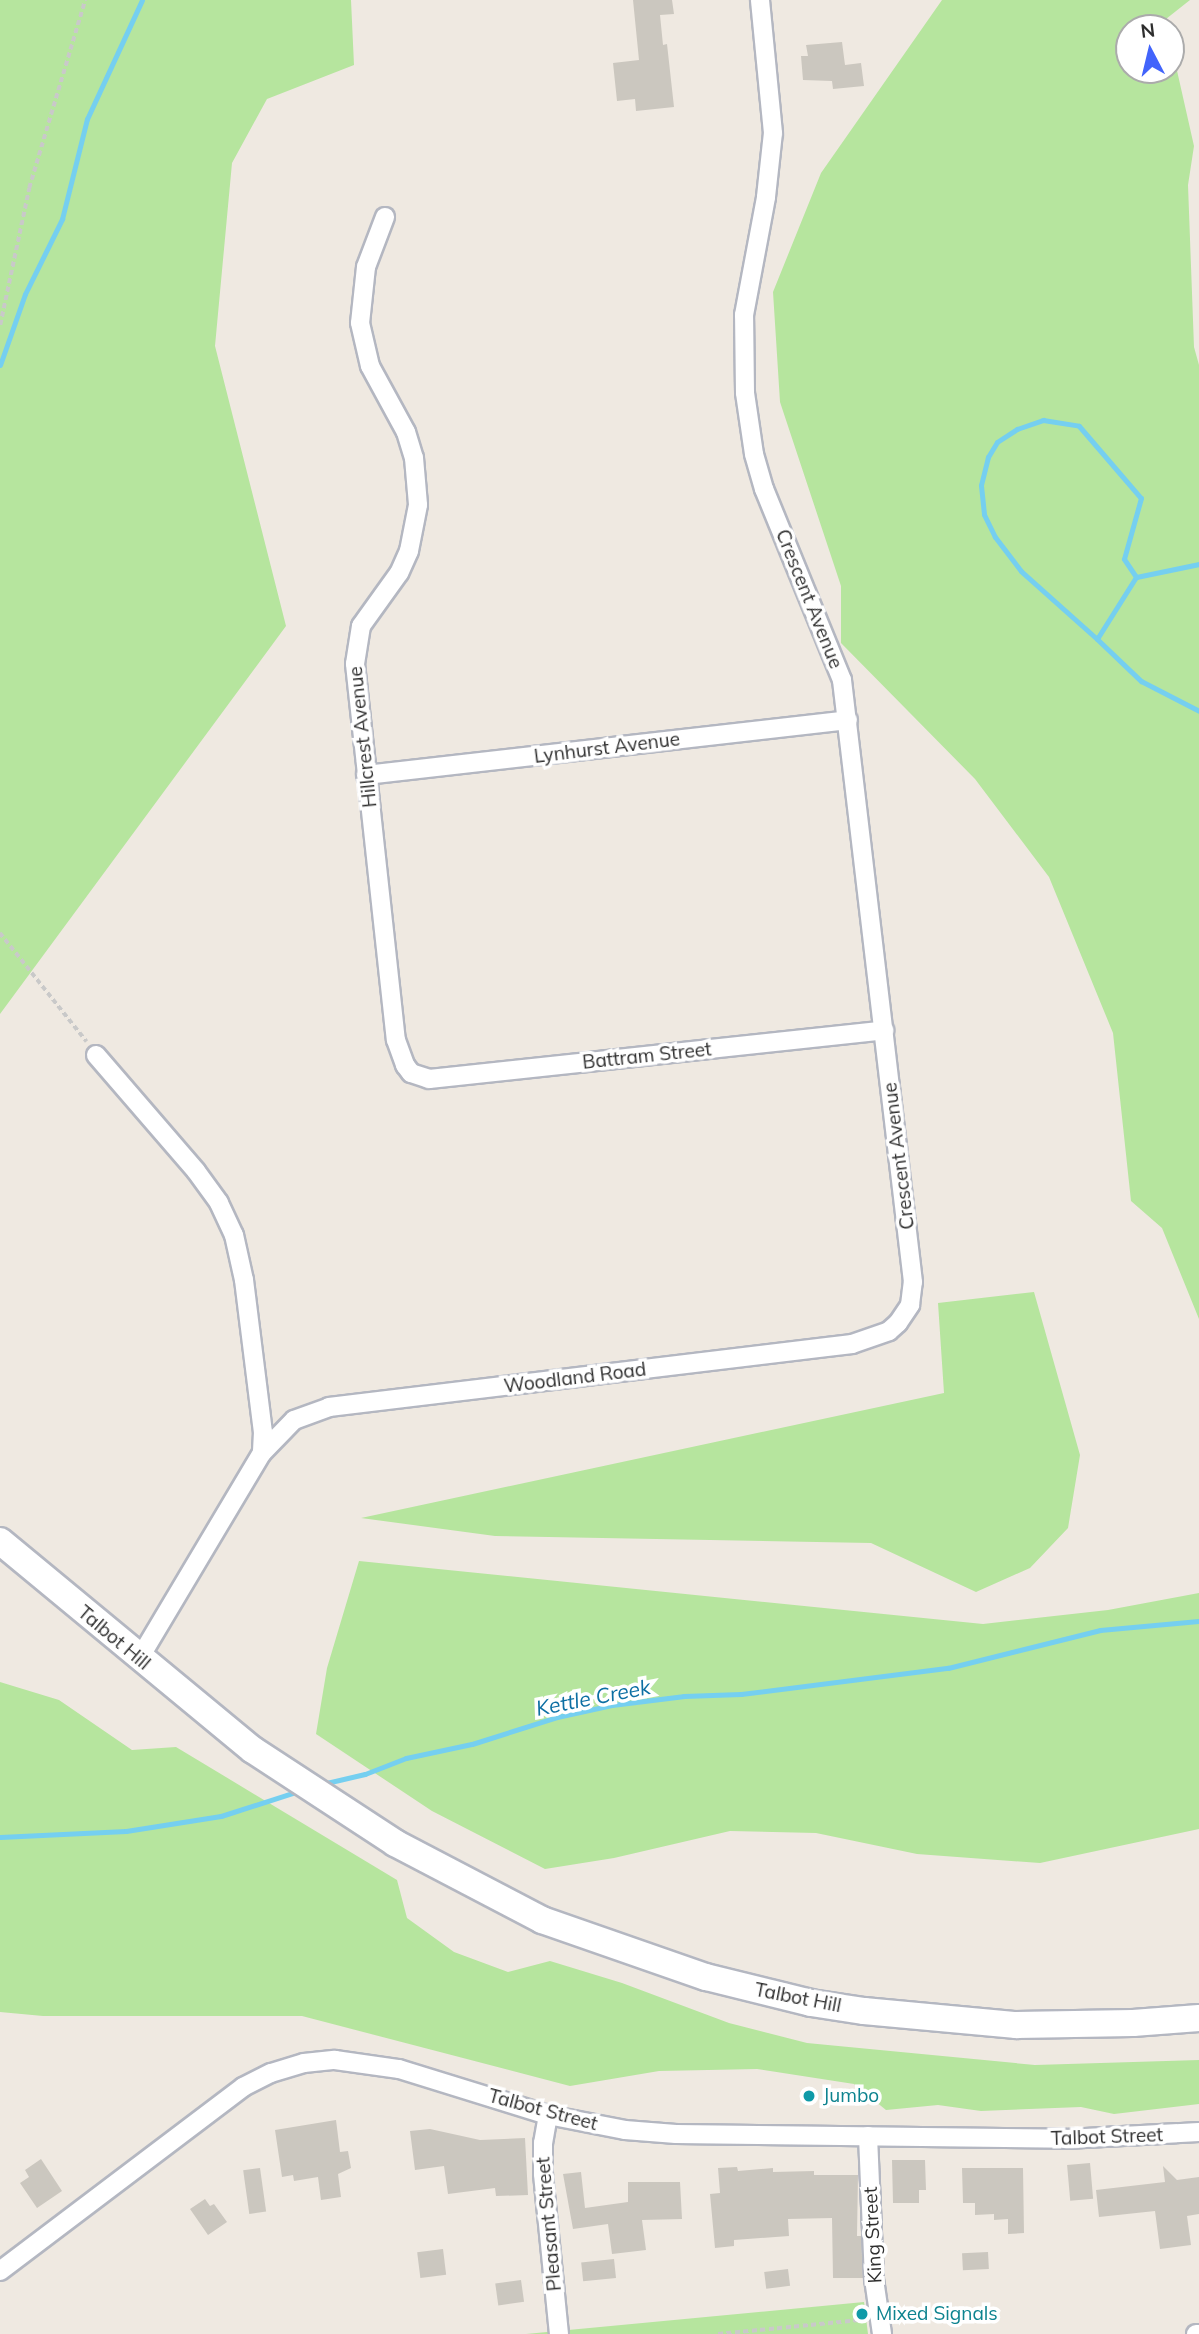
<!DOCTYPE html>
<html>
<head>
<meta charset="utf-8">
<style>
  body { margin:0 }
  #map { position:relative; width:1199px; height:2334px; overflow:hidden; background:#efe9e1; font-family:Mulish,sans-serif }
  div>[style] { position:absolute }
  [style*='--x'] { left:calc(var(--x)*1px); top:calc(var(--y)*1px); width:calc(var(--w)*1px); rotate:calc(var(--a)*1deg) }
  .green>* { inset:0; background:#b6e59e }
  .stream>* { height:5px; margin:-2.5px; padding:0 2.5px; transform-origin:2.5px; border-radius:2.5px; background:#75cff0 }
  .building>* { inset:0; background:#cbc7bf; transform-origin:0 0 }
  .path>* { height:3.5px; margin-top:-1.75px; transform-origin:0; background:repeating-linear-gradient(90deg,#c9c9c9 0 5px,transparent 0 8.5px) }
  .roads { filter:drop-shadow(2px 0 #b4b7c1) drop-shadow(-2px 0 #b4b7c1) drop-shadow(0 2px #b4b7c1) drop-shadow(0 -2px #b4b7c1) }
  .street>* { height:18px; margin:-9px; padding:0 9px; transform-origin:9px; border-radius:9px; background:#fff }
  .secondary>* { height:26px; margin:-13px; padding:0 13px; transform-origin:13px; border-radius:13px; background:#fff }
  .dots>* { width:19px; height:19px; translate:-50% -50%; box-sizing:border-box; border:4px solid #fff; border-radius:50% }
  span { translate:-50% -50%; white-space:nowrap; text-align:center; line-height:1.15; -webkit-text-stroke:7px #fff; paint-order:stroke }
  .street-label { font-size:19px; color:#2e2e2e }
  .culture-label { font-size:19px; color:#0d838f }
  .left { translate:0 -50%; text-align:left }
  .water-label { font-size:21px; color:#0d6fa3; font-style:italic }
  .north { position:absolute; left:1115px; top:14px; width:70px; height:70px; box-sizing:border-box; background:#fff; border:2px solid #ababab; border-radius:50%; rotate:353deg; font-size:19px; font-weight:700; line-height:28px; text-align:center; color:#2e2e2e }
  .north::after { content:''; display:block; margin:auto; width:24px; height:32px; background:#4264fb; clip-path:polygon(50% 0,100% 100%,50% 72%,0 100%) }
</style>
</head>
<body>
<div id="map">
  <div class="green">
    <div style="clip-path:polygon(0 0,351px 0,354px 65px,267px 99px,232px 163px,215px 346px,286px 626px,0 1014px)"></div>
    <div style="clip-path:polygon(942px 0,1190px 0,1166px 19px,1167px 28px,1129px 28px,1129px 70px,1171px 70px,1171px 44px,1194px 146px,1188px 185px,1194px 347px,1199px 365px,1199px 1319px,1162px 1228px,1131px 1201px,1113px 1033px,1049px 877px,975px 779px,841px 643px,841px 586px,780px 402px,773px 292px,821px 173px)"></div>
    <div style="clip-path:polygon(1034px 1292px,1080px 1455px,1068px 1528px,1030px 1568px,976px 1592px,871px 1543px,495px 1536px,361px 1518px,944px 1393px,938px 1303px)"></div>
    <div style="clip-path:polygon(359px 1561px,983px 1624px,1108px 1610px,1199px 1593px,1199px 1829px,1040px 1863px,917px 1854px,816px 1833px,730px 1831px,614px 1858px,545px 1869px,432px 1811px,316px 1734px,327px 1668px)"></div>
    <div style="clip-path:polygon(0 1682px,59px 1700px,132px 1750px,176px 1747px,397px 1880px,407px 1918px,454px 1952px,508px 1972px,550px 1961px,622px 1983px,729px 2023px,807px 2043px,1035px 2065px,1199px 2060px,1199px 2104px,1114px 2114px,1081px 2107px,981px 2111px,938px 2105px,886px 2110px,854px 2084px,757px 2069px,659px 2071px,570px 2086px,302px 2016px,43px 2016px,0 2012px)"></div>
    <div style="clip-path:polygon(864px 2302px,868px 2334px,526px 2334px)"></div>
  </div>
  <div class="stream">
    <div style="--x:0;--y:365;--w:75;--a:-70.6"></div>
    <div style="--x:25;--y:294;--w:84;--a:-63.7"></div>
    <div style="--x:62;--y:219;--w:103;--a:-76"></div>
    <div style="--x:87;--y:119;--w:131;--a:-65.2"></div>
    <div style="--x:1199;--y:564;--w:64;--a:168.3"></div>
    <div style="--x:1136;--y:577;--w:73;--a:122.2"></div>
    <div style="--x:1097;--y:639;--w:61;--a:43.7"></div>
    <div style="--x:1141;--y:681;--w:65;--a:27.3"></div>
    <div style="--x:1097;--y:639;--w:102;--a:-138.2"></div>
    <div style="--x:1021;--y:571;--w:43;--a:-127.4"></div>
    <div style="--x:995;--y:537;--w:25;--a:-116"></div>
    <div style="--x:984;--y:514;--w:29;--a:-96"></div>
    <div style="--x:981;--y:485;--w:29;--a:-76"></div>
    <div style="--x:988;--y:457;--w:17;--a:-59"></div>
    <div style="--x:997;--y:442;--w:24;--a:-33"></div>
    <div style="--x:1017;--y:429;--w:28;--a:-19"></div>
    <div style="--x:1043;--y:420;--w:36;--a:9"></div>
    <div style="--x:1079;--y:426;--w:95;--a:49.3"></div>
    <div style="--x:1141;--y:498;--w:63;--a:105.6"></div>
    <div style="--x:1124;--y:559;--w:22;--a:56"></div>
    <div style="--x:322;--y:1784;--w:44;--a:-13.1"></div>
    <div style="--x:365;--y:1774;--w:44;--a:-21.3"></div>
    <div style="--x:406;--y:1758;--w:67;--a:-12"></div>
    <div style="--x:472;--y:1744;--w:89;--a:-17.6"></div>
    <div style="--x:557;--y:1717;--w:56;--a:-12.3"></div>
    <div style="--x:612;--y:1705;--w:73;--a:-7.1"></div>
    <div style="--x:684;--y:1696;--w:57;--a:-2"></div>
    <div style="--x:741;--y:1694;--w:209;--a:-7.2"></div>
    <div style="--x:948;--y:1668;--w:157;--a:-14"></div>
    <div style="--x:1100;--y:1630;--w:99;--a:-5.2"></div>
    <div style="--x:0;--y:1837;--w:126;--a:-2.7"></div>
    <div style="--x:126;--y:1831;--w:96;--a:-9"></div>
    <div style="--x:221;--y:1816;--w:82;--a:-17.8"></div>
  </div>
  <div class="building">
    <div style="clip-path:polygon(633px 0,672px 0,674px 14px,660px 15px,663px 45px,667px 44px,674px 107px,636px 111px,635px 99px,617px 101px,613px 63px,639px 60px)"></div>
    <div style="clip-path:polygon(842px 42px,845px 65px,861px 63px,864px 86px,833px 89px,832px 81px,803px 80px,801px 56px,808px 56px,806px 45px)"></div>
    <div style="clip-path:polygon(336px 2120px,340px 2152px,348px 2151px,351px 2168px,338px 2174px,341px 2197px,321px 2200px,318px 2177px,294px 2181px,293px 2175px,282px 2177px,275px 2130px)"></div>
    <div style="clip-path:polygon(430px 2129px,480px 2140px,525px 2138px,528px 2195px,496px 2196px,495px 2188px,448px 2194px,444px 2166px,415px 2170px,410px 2131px)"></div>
    <div style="clip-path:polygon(41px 2159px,62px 2191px,37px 2208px,20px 2183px,29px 2177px,25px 2170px)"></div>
    <div style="clip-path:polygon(892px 2160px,925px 2160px,926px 2190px,919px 2190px,919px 2203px,893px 2203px)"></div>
    <div style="left:1090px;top:2163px;width:36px;height:23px;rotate:85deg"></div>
    <div style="clip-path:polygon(1163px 2166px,1177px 2180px,1199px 2177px,1199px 2214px,1187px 2216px,1191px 2245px,1160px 2249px,1155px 2211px,1099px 2217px,1096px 2190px,1165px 2182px)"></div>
    <div style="clip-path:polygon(737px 2167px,738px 2171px,773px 2168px,773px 2172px,814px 2171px,814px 2175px,858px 2175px,857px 2236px,861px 2236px,863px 2278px,833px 2278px,832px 2218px,788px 2219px,789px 2236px,734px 2240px,734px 2246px,715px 2248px,710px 2194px,720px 2193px,718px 2168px)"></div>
    <div style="left:260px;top:2168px;width:44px;height:17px;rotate:82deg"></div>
    <div style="clip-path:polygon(962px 2168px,1023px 2168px,1024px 2233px,1008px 2234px,1008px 2219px,994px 2220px,994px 2214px,975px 2215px,975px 2203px,963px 2203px)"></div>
    <div style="clip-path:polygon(581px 2172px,585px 2208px,628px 2202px,628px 2182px,680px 2182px,682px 2219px,642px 2220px,646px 2250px,612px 2254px,608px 2224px,573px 2229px,563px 2174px)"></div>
    <div style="clip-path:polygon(205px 2199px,210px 2206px,214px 2204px,227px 2222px,208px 2235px,190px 2209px)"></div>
    <div style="left:443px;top:2249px;width:26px;height:26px;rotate:83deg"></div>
    <div style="left:988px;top:2252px;width:17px;height:26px;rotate:87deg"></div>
    <div style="left:614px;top:2259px;width:19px;height:33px;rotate:84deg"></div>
    <div style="left:788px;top:2269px;width:17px;height:24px;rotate:83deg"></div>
    <div style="left:521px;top:2280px;width:22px;height:26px;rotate:82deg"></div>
  </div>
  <div class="path">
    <div style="--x:0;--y:325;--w:140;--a:-78"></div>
    <div style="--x:29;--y:188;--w:196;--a:-73.4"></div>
    <div style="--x:0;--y:933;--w:139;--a:51.4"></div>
    <div style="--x:718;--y:2334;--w:145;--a:-5.6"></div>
  </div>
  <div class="roads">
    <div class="street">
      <div style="--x:385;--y:217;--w:53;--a:110.8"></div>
      <div style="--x:366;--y:267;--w:56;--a:96.1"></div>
      <div style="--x:360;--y:323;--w:44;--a:76.9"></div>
      <div style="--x:370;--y:366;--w:75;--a:61.4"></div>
      <div style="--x:406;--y:432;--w:27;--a:73"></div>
      <div style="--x:414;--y:458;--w:47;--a:85.1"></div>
      <div style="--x:418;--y:505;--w:47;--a:101.1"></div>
      <div style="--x:409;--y:551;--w:24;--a:114"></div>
      <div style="--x:399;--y:573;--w:65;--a:125.6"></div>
      <div style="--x:361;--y:626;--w:38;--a:99"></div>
      <div style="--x:355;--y:664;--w:378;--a:83.8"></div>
      <div style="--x:396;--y:1040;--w:27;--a:70"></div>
      <div style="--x:405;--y:1065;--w:10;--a:53"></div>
      <div style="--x:411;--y:1073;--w:19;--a:18"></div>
      <div style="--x:429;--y:1079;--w:458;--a:-6.1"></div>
      <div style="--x:366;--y:775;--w:485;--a:-6.5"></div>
      <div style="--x:96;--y:1055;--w:153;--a:49.2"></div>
      <div style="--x:196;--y:1171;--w:39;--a:54"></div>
      <div style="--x:219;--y:1203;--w:35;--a:65"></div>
      <div style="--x:234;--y:1235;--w:46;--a:77.5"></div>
      <div style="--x:244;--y:1280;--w:153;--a:82.9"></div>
      <div style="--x:263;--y:1432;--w:21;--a:93"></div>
      <div style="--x:139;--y:1659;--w:240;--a:-59.2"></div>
      <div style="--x:262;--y:1453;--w:46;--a:-45.9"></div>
      <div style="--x:294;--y:1420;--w:37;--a:-20"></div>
      <div style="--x:329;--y:1407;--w:527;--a:-6.87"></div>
      <div style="--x:852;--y:1344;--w:39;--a:-19"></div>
      <div style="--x:889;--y:1331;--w:12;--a:-42"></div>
      <div style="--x:898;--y:1323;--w:22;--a:-56"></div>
      <div style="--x:910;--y:1305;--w:23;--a:-83"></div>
      <div style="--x:913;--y:1282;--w:606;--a:-96.73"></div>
      <div style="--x:842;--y:680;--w:206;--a:-112.2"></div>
      <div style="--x:764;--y:489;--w:36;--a:-106"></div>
      <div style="--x:754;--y:454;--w:62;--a:-98.4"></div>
      <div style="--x:745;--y:393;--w:78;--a:-90.7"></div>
      <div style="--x:744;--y:315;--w:120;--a:-79.4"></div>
      <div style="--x:766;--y:197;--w:64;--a:-83.8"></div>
      <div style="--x:773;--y:133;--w:134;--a:-95.6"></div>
      <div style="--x:548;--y:2115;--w:28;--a:100"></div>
      <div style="--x:543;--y:2143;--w:31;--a:90"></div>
      <div style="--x:543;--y:2174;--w:161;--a:84.3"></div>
      <div style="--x:868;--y:2136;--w:143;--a:87.6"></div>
      <div style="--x:874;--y:2279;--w:56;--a:81.7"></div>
      <div style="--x:0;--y:2271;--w:305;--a:-37.1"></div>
      <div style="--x:243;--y:2087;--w:31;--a:-27"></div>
      <div style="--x:271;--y:2073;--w:34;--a:-17"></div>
      <div style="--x:304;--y:2063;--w:31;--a:-6"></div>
      <div style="--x:335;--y:2060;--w:65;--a:8"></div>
      <div style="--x:399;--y:2069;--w:156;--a:17.2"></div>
      <div style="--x:548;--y:2115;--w:78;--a:11"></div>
      <div style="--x:625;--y:2130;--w:51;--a:4.5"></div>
      <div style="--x:676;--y:2134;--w:390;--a:0.7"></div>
      <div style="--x:1066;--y:2139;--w:133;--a:-3"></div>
      <div style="--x:1196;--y:2334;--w:3;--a:0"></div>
    </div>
    <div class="secondary">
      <div style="--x:0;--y:1541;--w:328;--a:39.6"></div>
      <div style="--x:253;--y:1750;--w:170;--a:33.2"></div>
      <div style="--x:395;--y:1843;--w:166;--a:27.6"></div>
      <div style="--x:542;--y:1920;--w:174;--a:19.2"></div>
      <div style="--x:706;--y:1977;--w:108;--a:13.9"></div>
      <div style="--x:811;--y:2003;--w:54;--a:8.6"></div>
      <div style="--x:864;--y:2011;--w:153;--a:5.3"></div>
      <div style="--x:1016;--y:2025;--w:117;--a:-1"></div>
      <div style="--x:1133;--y:2023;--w:66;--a:-4.3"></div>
    </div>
  </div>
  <div class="dots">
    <div style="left:809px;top:2096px;background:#0f9aa8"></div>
    <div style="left:862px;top:2314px;background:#0f9aa8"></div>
  </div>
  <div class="street-label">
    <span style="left:809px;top:599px;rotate:68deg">Crescent Avenue</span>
    <span style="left:363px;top:737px;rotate:-96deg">Hillcrest Avenue</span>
    <span style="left:607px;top:748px;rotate:-7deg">Lynhurst Avenue</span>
    <span style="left:647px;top:1056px;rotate:-6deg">Battram Street</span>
    <span style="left:899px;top:1156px;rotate:-97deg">Crescent Avenue</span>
    <span style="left:575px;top:1378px;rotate:-7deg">Woodland Road</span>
    <span style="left:114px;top:1638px;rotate:40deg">Talbot Hill</span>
    <span style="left:798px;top:1998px;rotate:11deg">Talbot Hill</span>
    <span style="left:543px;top:2110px;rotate:15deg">Talbot Street</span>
    <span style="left:1107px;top:2137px;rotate:-2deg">Talbot Street</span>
    <span style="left:549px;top:2224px;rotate:-95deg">Pleasant Street</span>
    <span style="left:873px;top:2235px;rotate:-93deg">King Street</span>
  </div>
  <div class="culture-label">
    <span class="left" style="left:823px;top:2096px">Jumbo</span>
    <span class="left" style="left:876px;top:2314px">Mixed Signals</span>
  </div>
  <div class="water-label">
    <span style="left:593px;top:1697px;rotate:-11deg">Kettle Creek</span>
  </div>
  <div class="north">N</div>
</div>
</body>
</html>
